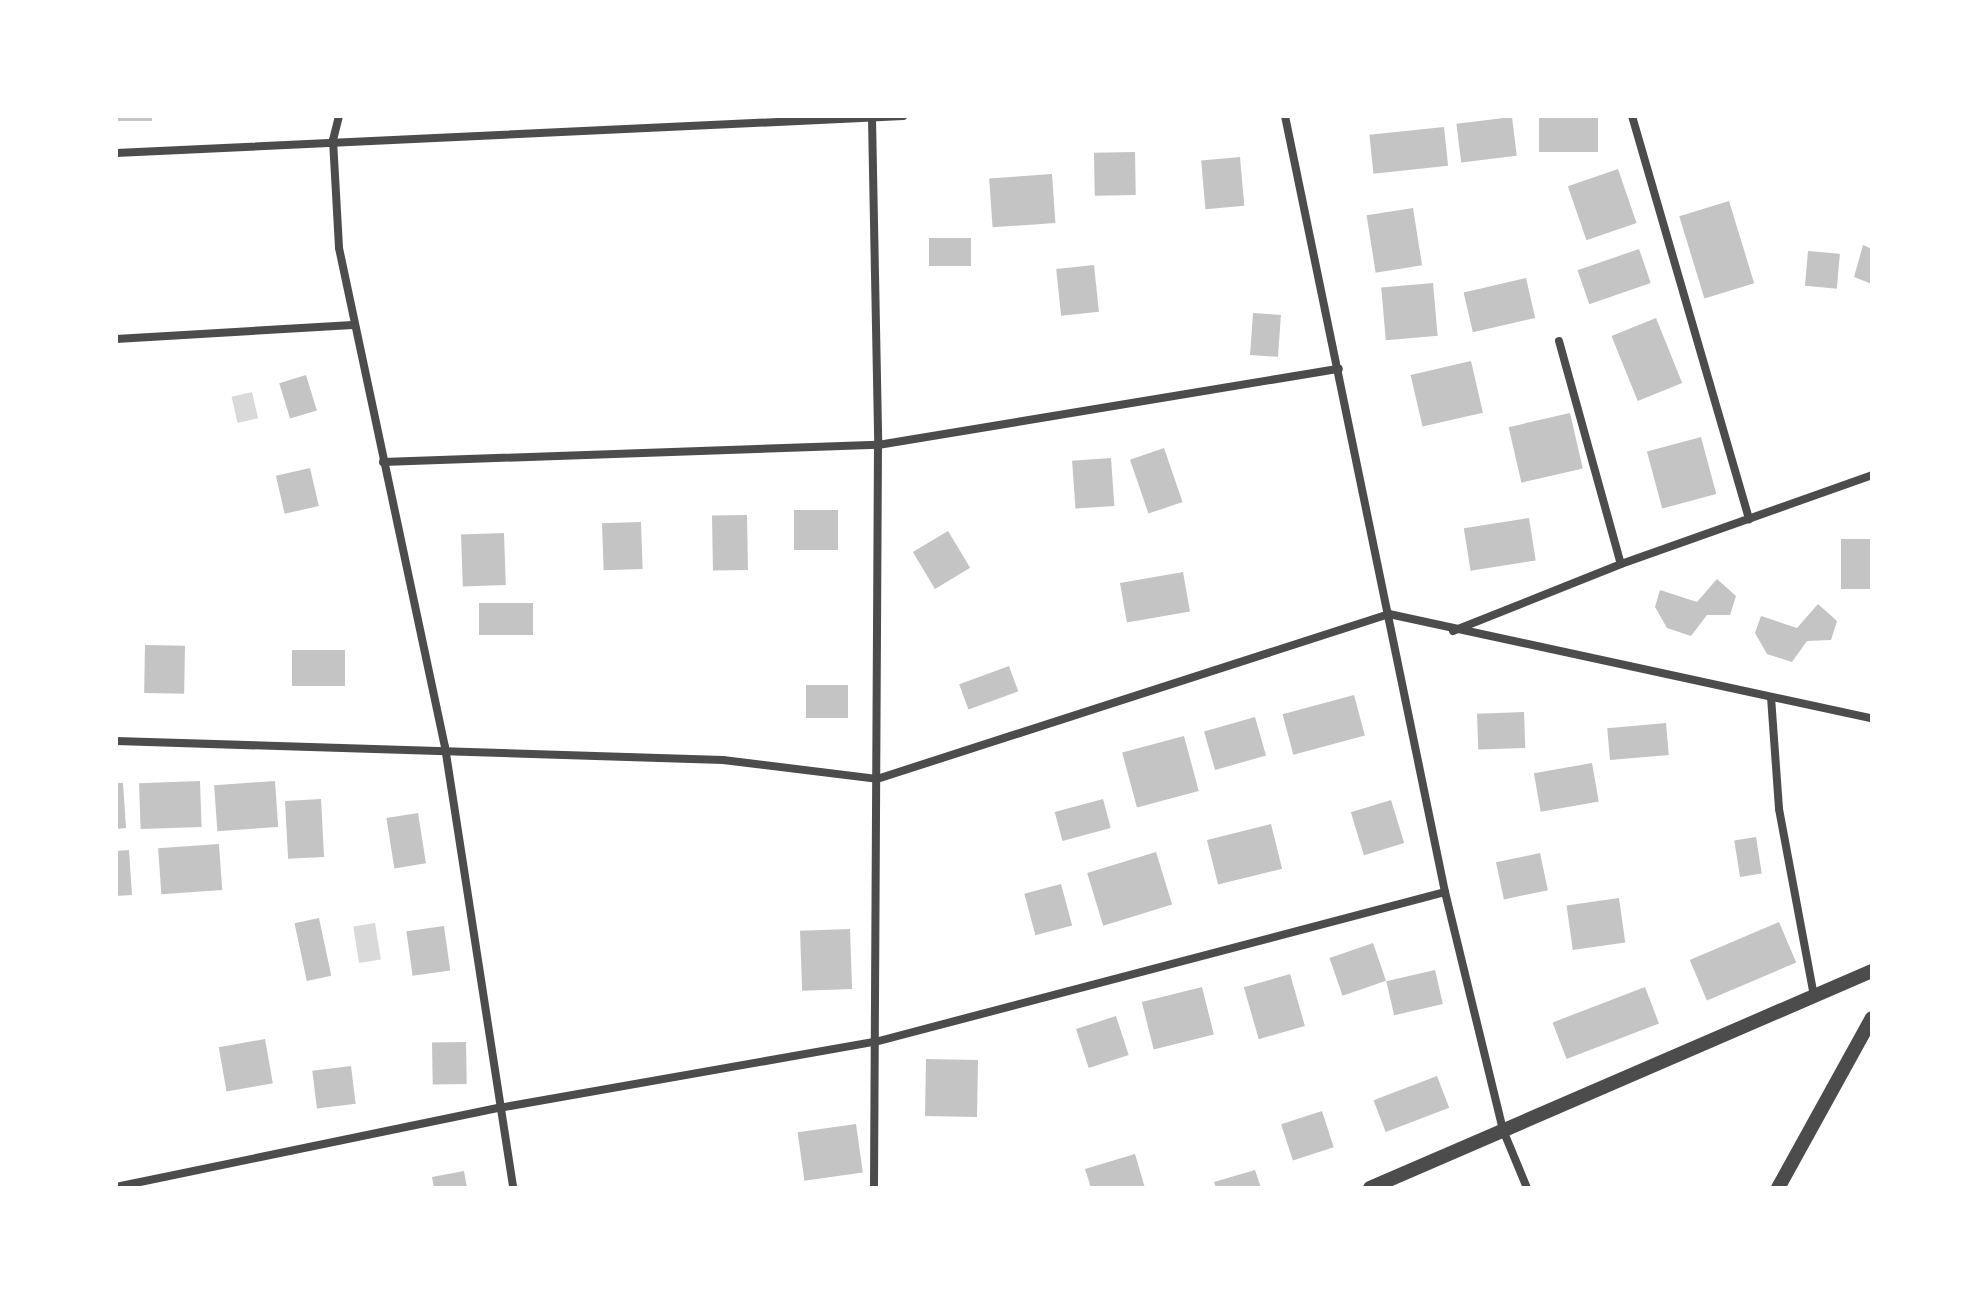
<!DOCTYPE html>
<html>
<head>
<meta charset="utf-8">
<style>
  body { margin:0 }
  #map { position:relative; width:1988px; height:1304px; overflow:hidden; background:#fff; font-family:Roboto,sans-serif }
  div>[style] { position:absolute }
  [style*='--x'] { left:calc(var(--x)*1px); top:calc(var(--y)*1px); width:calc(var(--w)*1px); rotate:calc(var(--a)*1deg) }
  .water>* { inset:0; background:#d9d9d9; transform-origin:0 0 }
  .building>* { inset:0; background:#c4c4c4; transform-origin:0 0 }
  .minor>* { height:8px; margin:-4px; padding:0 4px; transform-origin:4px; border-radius:4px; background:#4c4c4c }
  .tertiary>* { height:14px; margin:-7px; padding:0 7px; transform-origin:7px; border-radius:7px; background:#4c4c4c }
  span { translate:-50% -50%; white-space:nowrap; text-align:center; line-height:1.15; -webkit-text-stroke:6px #fff; paint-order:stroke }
  .frame { position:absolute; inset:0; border:118px solid #fff; pointer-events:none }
</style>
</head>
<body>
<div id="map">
  <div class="water">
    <div style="left:252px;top:392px;width:27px;height:21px;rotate:77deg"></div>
    <div style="left:375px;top:923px;width:37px;height:22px;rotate:81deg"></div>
  </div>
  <div class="building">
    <div style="left:116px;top:116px;width:36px;height:5px"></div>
    <div style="left:1539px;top:116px;width:59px;height:36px"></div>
    <div style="left:1512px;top:117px;width:39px;height:56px;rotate:83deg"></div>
    <div style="left:1444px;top:127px;width:39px;height:75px;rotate:84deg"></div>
    <div style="left:1135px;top:152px;width:43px;height:41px;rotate:89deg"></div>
    <div style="left:1240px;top:157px;width:49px;height:39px;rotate:85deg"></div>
    <div style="left:1618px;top:169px;width:57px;height:53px;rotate:71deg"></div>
    <div style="left:1052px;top:174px;width:49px;height:63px;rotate:86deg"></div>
    <div style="left:1729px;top:201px;width:86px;height:52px;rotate:73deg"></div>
    <div style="left:1413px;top:208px;width:58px;height:47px;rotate:81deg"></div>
    <div style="left:929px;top:238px;width:42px;height:28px"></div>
    <div style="clip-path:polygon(1863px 245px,1872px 249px,1872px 284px,1854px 277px)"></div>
    <div style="left:1639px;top:249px;width:36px;height:65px;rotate:71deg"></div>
    <div style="left:1808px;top:251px;width:32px;height:35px;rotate:5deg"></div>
    <div style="left:1094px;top:265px;width:47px;height:38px;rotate:84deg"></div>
    <div style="left:1526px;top:278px;width:41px;height:64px;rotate:77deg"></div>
    <div style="left:1433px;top:283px;width:53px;height:52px;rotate:85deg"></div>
    <div style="left:1253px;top:313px;width:28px;height:42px;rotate:4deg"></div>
    <div style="left:1656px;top:318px;width:70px;height:48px;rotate:68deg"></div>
    <div style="left:1471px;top:361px;width:53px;height:62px;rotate:77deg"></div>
    <div style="left:306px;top:375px;width:37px;height:28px;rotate:73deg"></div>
    <div style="left:1570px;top:413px;width:57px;height:63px;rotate:77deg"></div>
    <div style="left:1701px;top:437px;width:59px;height:56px;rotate:75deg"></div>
    <div style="left:1164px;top:448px;width:57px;height:36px;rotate:71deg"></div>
    <div style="left:1111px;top:458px;width:48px;height:39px;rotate:86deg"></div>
    <div style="left:310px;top:468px;width:39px;height:35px;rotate:77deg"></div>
    <div style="left:794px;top:510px;width:44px;height:40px"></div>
    <div style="left:747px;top:515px;width:55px;height:35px;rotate:89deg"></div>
    <div style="left:1529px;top:518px;width:43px;height:66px;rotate:81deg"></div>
    <div style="left:641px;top:522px;width:47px;height:39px;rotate:88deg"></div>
    <div style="left:948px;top:531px;width:43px;height:41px;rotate:59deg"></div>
    <div style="left:504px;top:533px;width:52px;height:43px;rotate:88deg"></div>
    <div style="left:1872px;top:539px;width:50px;height:31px;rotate:90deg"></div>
    <div style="left:1183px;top:572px;width:40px;height:64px;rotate:80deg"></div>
    <div style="clip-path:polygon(1717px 579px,1736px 596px,1730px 615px,1707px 615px,1691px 636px,1667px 628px,1655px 607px,1660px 590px,1697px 602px)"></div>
    <div style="left:533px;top:603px;width:32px;height:54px;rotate:90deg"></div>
    <div style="clip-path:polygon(1818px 604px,1837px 621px,1831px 640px,1807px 641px,1792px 662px,1767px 654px,1755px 633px,1761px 616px,1797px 628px)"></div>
    <div style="left:145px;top:645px;width:40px;height:48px;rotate:1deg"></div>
    <div style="left:292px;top:650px;width:53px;height:36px"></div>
    <div style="left:1009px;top:666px;width:27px;height:53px;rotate:70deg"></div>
    <div style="left:848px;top:685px;width:33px;height:42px;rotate:90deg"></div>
    <div style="left:1354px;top:695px;width:42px;height:74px;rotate:75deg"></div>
    <div style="left:1524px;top:712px;width:36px;height:47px;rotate:88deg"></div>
    <div style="left:1255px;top:717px;width:40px;height:53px;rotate:74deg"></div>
    <div style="left:1666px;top:723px;width:32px;height:59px;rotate:85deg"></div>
    <div style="left:1184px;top:736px;width:57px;height:64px;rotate:75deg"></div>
    <div style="left:1592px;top:763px;width:39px;height:59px;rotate:80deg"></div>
    <div style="left:200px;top:781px;width:46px;height:61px;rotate:88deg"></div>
    <div style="left:275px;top:781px;width:46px;height:61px;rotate:86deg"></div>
    <div style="clip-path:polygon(116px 783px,123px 783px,126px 828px,116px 829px)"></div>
    <div style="left:321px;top:799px;width:58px;height:36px;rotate:87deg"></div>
    <div style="left:1103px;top:799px;width:30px;height:50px;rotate:75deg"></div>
    <div style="left:1391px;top:800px;width:45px;height:42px;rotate:73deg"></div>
    <div style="left:418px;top:813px;width:51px;height:32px;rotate:81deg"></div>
    <div style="left:1271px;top:824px;width:46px;height:66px;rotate:76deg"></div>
    <div style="left:1756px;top:837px;width:37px;height:22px;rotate:81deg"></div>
    <div style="left:219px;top:844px;width:46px;height:61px;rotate:86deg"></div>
    <div style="clip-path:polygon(129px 850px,132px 895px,116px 896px,116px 851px)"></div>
    <div style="left:1156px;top:852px;width:55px;height:72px;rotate:73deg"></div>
    <div style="left:1540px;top:853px;width:38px;height:45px;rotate:78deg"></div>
    <div style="left:1061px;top:884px;width:43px;height:38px;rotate:75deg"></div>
    <div style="left:1619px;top:898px;width:45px;height:53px;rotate:82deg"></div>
    <div style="left:319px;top:918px;width:59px;height:25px;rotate:78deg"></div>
    <div style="left:1779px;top:922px;width:44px;height:97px;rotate:67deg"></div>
    <div style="left:444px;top:926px;width:45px;height:38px;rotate:82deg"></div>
    <div style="left:850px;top:929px;width:60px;height:50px;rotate:88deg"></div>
    <div style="left:1373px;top:943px;width:40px;height:46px;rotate:71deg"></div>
    <div style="left:1435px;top:970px;width:35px;height:50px;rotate:77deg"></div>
    <div style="left:1290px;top:974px;width:54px;height:48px;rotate:74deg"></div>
    <div style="left:1202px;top:987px;width:49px;height:62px;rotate:76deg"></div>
    <div style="left:1645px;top:987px;width:39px;height:99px;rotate:69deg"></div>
    <div style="left:1116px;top:1016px;width:41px;height:42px;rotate:72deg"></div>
    <div style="left:265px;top:1039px;width:45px;height:47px;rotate:80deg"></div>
    <div style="left:466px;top:1042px;width:42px;height:34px;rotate:89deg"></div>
    <div style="left:926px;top:1059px;width:52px;height:57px;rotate:1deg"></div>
    <div style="left:351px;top:1066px;width:38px;height:39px;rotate:83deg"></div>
    <div style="left:1437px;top:1076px;width:34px;height:68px;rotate:69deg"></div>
    <div style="left:1322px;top:1111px;width:38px;height:43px;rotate:72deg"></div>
    <div style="left:856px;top:1124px;width:49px;height:59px;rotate:82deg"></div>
    <div style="clip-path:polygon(1135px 1154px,1145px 1188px,1091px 1188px,1085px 1169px)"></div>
    <div style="clip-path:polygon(1255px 1170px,1261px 1188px,1216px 1188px,1214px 1182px)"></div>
    <div style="clip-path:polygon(464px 1171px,467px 1188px,434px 1188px,432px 1177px)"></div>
  </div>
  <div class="minor">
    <div style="--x:339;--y:116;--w:25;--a:104"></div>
    <div style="--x:333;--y:140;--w:108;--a:86.8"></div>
    <div style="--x:339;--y:248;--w:510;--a:78.01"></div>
    <div style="--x:445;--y:747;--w:446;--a:81.2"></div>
    <div style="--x:1285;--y:116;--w:792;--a:78.35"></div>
    <div style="--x:1445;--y:892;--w:245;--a:76.3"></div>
    <div style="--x:1503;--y:1130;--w:63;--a:67.5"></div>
    <div style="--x:1632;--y:116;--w:420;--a:73.8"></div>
    <div style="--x:872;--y:118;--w:327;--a:88.9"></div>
    <div style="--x:878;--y:445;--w:743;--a:90.31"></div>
    <div style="--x:116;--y:153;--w:788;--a:-2.69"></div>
    <div style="--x:116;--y:339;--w:237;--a:-3.4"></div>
    <div style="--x:1559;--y:341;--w:231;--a:74.5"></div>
    <div style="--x:383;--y:462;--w:495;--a:-2"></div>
    <div style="--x:878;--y:445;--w:467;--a:-9.4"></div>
    <div style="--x:1453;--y:631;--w:181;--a:-21.7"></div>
    <div style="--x:1621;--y:564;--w:266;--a:-19.5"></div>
    <div style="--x:1771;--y:697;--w:112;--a:85.9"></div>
    <div style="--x:1779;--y:809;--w:190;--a:79.4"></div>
    <div style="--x:116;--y:741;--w:607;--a:1.79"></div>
    <div style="--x:723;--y:760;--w:155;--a:7"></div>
    <div style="--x:877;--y:779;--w:538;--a:-17.86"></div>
    <div style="--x:1389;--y:614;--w:494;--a:12.2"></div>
    <div style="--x:116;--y:1187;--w:391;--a:-11.7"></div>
    <div style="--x:499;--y:1108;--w:382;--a:-10"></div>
    <div style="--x:875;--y:1042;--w:589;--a:-14.74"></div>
  </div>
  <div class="tertiary">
    <div style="--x:1370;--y:1188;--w:547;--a:-23.38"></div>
    <div style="--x:1778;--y:1188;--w:194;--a:-61.1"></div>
  </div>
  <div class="frame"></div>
</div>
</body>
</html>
